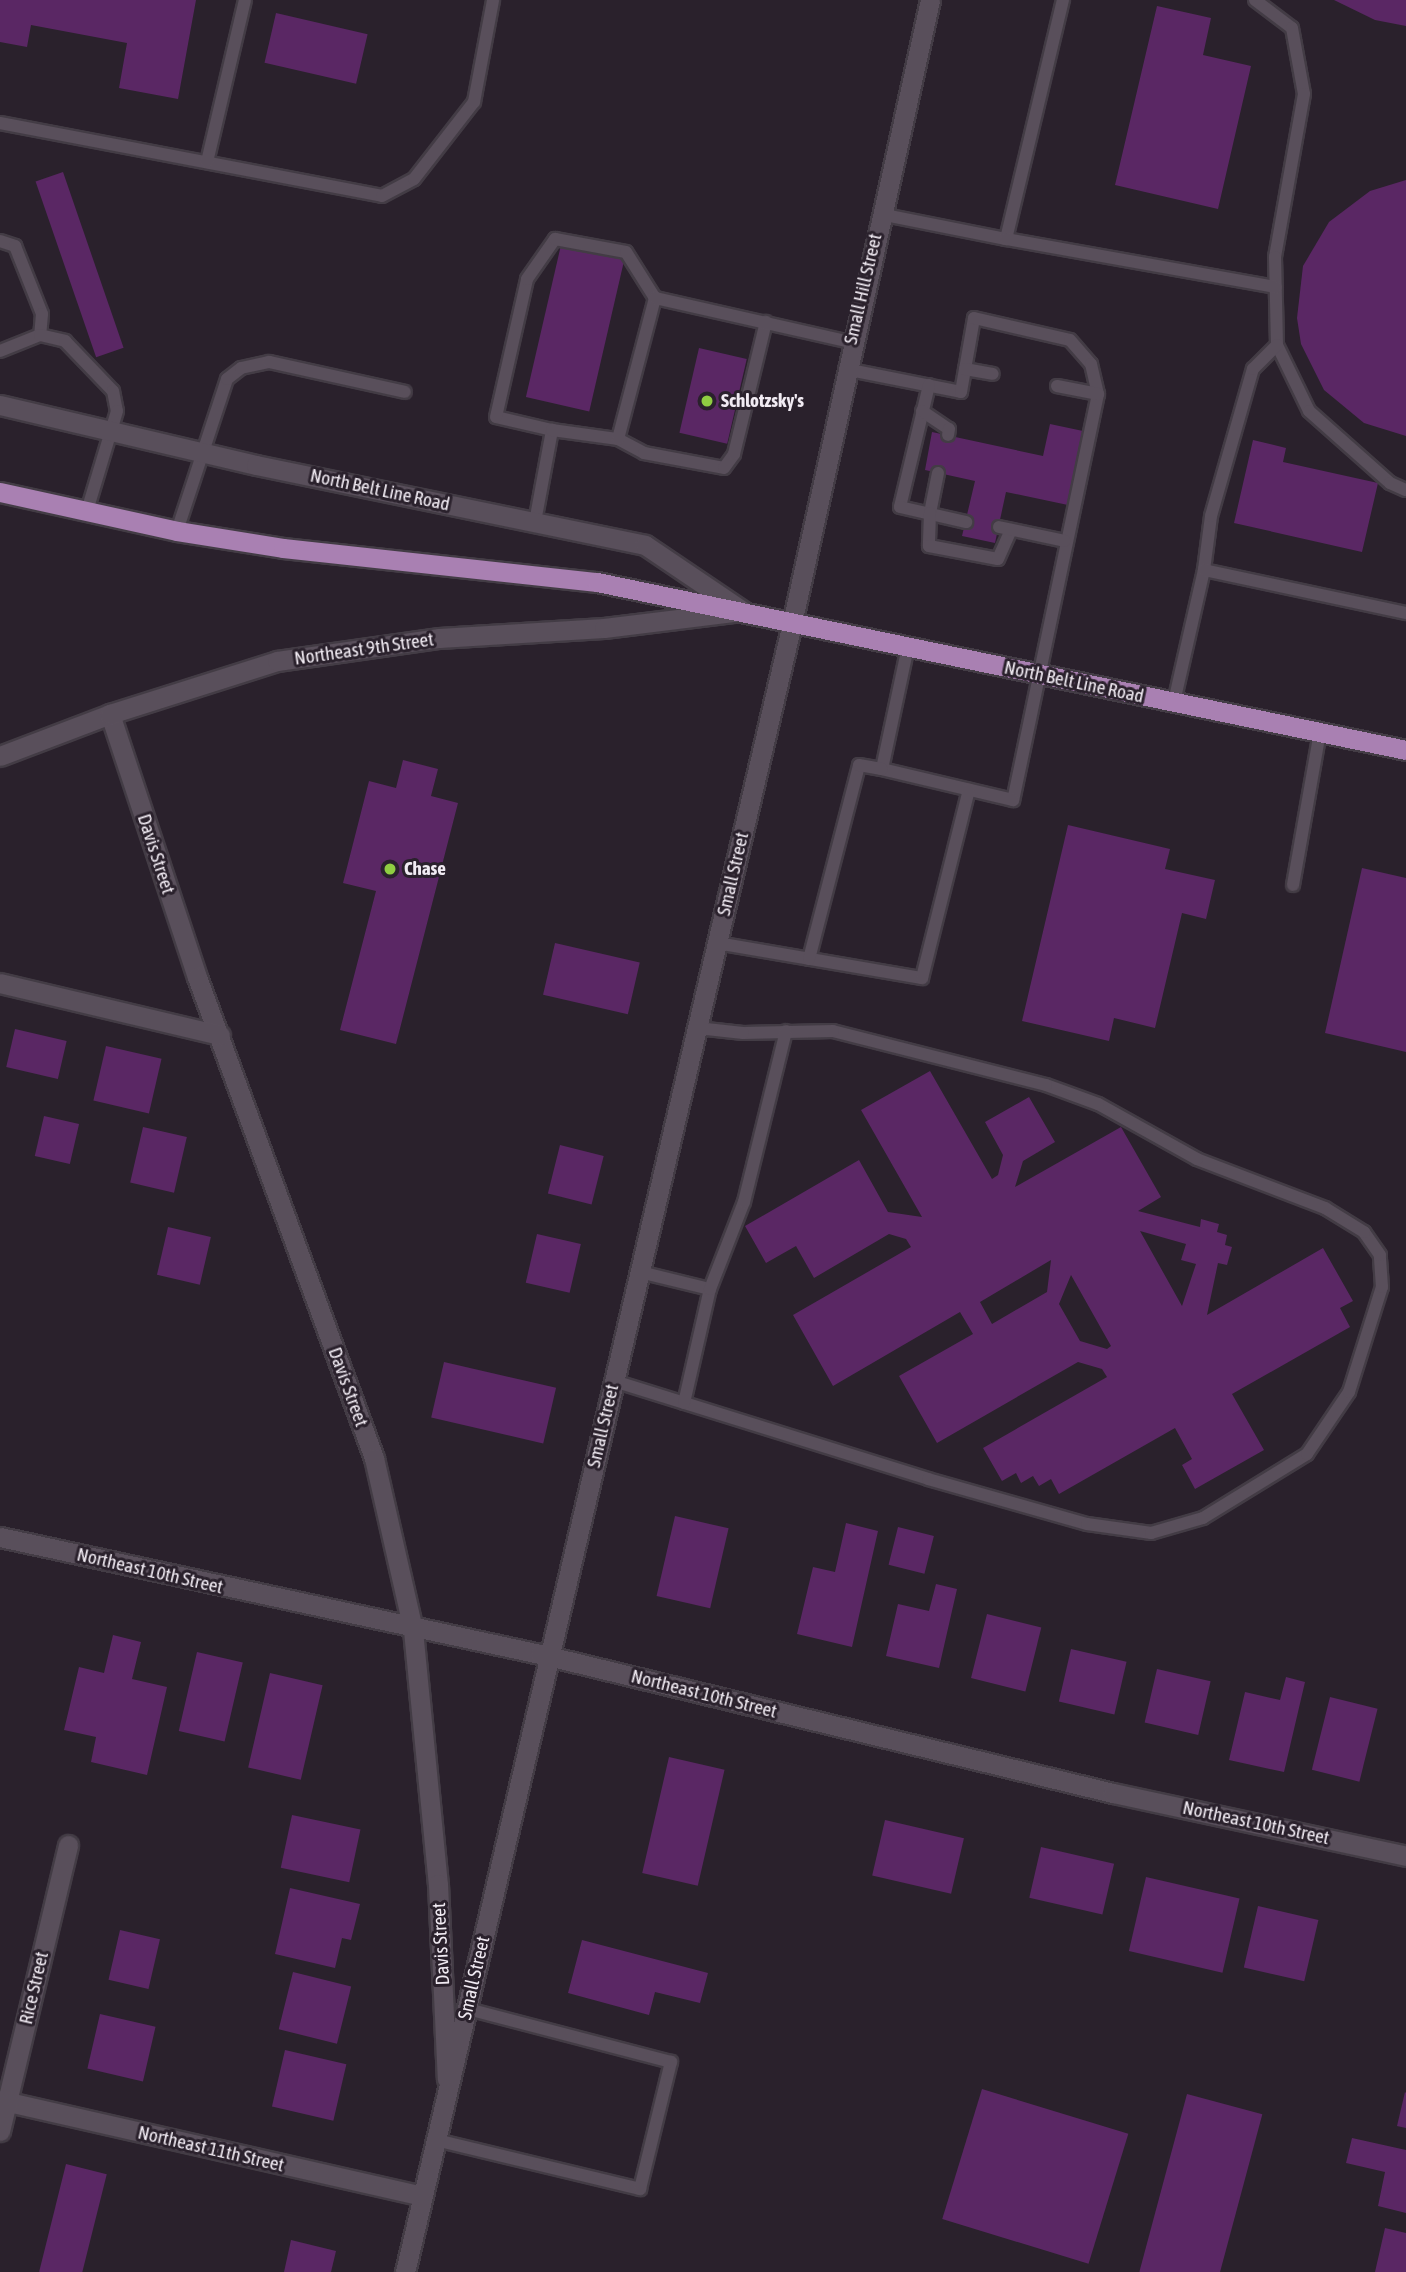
<!DOCTYPE html>
<html>
<head>
<meta charset="utf-8">
<style>
  body { margin:0 }
  #map { position:relative; width:1406px; height:2272px; overflow:hidden; background:#2a212c; font-family:"Asap Condensed",sans-serif }
  div>[style] { position:absolute }
  [style*='--x'] { left:calc(var(--x)*1px); top:calc(var(--y)*1px); width:calc(var(--w)*1px); rotate:calc(var(--a)*1deg) }
  .building>* { inset:0; background:#5a2764; transform-origin:0 0 }
  .roads { filter:drop-shadow(2px 0 #433c45) drop-shadow(-2px 0 #433c45) drop-shadow(0 2px #433c45) drop-shadow(0 -2px #433c45) }
  .service>* { height:12px; margin:-6px; padding:0 6px; transform-origin:6px; border-radius:6px; background:#594f5b }
  .minor>* { height:19px; margin:-9.5px; padding:0 9.5px; transform-origin:9.5px; border-radius:9.5px; background:#594f5b }
  .tertiary>* { height:19px; margin:-9.5px; padding:0 9.5px; transform-origin:9.5px; border-radius:9.5px; background:#594f5b }
  .primary>* { height:19px; margin:-9.5px; padding:0 9.5px; transform-origin:9.5px; border-radius:9.5px; background:#a980b2 }
  .dots>* { width:19px; height:19px; translate:-50% -50%; box-sizing:border-box; border:4px solid #2a212c; border-radius:50% }
  span { translate:-50% -50%; white-space:nowrap; text-align:center; line-height:1.15; -webkit-text-stroke:6px #2a212c; paint-order:stroke }
  .street-label { font-size:19px; color:#f1ebf3 }
  .poi-label { font-size:19px; color:#f1ebf3; font-weight:700 }
  .left { translate:0 -50%; text-align:left }
</style>
</head>
<body>
<div id="map">
  <div class="building">
    <div style="clip-path:polygon(0 0,196px 0,178px 99px,119px 88px,127px 43px,31px 25px,27px 47px,0 42px)"></div>
    <div style="clip-path:polygon(1334px 0,1406px 0,1406px 26px,1375px 20px)"></div>
    <div style="clip-path:polygon(1157px 6px,1211px 18px,1203px 55px,1251px 66px,1218px 209px,1115px 185px)"></div>
    <div style="left:276px;top:13px;width:94px;height:51px;rotate:13deg"></div>
    <div style="left:63px;top:172px;width:186px;height:29px;rotate:71deg"></div>
    <div style="clip-path:polygon(1406px 180px,1406px 436px,1364px 423px,1324px 390px,1301px 344px,1297px 318px,1303px 266px,1329px 222px,1370px 191px)"></div>
    <div style="left:561px;top:245px;width:65px;height:156px;rotate:13deg"></div>
    <div style="left:699px;top:348px;width:49px;height:87px;rotate:13deg"></div>
    <div style="clip-path:polygon(1050px 424px,1083px 431px,1068px 505px,1006px 492px,995px 543px,962px 536px,975px 481px,925px 470px,932px 432px,1043px 456px)"></div>
    <div style="clip-path:polygon(1253px 440px,1286px 448px,1283px 462px,1378px 483px,1362px 552px,1234px 523px)"></div>
    <div style="clip-path:polygon(403px 760px,438px 769px,431px 796px,458px 803px,396px 1044px,340px 1030px,376px 891px,343px 883px,369px 781px,396px 788px)"></div>
    <div style="clip-path:polygon(1068px 825px,1170px 849px,1165px 869px,1215px 880px,1206px 919px,1182px 913px,1155px 1028px,1114px 1018px,1109px 1041px,1022px 1021px)"></div>
    <div style="clip-path:polygon(1362px 868px,1406px 878px,1406px 1052px,1325px 1033px)"></div>
    <div style="left:555px;top:943px;width:87px;height:53px;rotate:13deg"></div>
    <div style="left:15px;top:1029px;width:53px;height:39px;rotate:13deg"></div>
    <div style="left:106px;top:1046px;width:57px;height:56px;rotate:13deg"></div>
    <div style="clip-path:polygon(evenodd,930px 1071px,992px 1179px,998px 1175px,1003px 1155px,985px 1122px,1029px 1097px,1055px 1142px,1023px 1161px,1015px 1187px,1121px 1127px,1161px 1197px,1138px 1211px,1200px 1227px,1201px 1219px,1219px 1224px,1217px 1232px,1227px 1235px,1225px 1245px,1232px 1247px,1227px 1265px,1218px 1263px,1207px 1315px,1323px 1248px,1353px 1301px,1340px 1308px,1350px 1327px,1232px 1394px,1264px 1450px,1195px 1489px,1182px 1465px,1192px 1459px,1175px 1428px,1059px 1494px,1051px 1479px,1039px 1486px,1033px 1476px,1021px 1483px,1016px 1473px,1002px 1481px,983px 1448px,1107px 1377px,1102px 1369px,1078px 1362px,937px 1443px,899px 1376px,973px 1334px,960px 1312px,833px 1386px,793px 1315px,911px 1247px,906px 1239px,889px 1234px,814px 1278px,796px 1246px,766px 1263px,745px 1226px,859px 1160px,888px 1212px,922px 1217px,861px 1110px,930px 1071px,1140px 1231px,1186px 1244px,1181px 1260px,1196px 1264px,1182px 1306px,1140px 1231px,930px 1071px,1051px 1260px,1047px 1292px,992px 1324px,980px 1302px,1051px 1260px,930px 1071px,1071px 1275px,1111px 1346px,1107px 1349px,1080px 1341px,1059px 1304px,1071px 1275px)"></div>
    <div style="left:44px;top:1116px;width:36px;height:41px;rotate:13deg"></div>
    <div style="left:143px;top:1127px;width:45px;height:57px;rotate:13deg"></div>
    <div style="left:560px;top:1145px;width:45px;height:50px;rotate:14deg"></div>
    <div style="left:168px;top:1227px;width:44px;height:49px;rotate:13deg"></div>
    <div style="left:537px;top:1234px;width:45px;height:50px;rotate:13deg"></div>
    <div style="left:444px;top:1362px;width:115px;height:57px;rotate:13deg"></div>
    <div style="left:675px;top:1516px;width:55px;height:82px;rotate:13deg"></div>
    <div style="clip-path:polygon(846px 1523px,878px 1531px,852px 1647px,797px 1634px,813px 1567px,835px 1572px)"></div>
    <div style="left:898px;top:1527px;width:37px;height:39px;rotate:14deg"></div>
    <div style="clip-path:polygon(936px 1584px,957px 1589px,939px 1668px,886px 1656px,898px 1604px,929px 1611px)"></div>
    <div style="left:987px;top:1614px;width:56px;height:66px;rotate:14deg"></div>
    <div style="clip-path:polygon(113px 1635px,141px 1642px,132px 1679px,167px 1687px,147px 1775px,91px 1762px,96px 1737px,64px 1730px,79px 1667px,104px 1673px)"></div>
    <div style="left:1071px;top:1649px;width:57px;height:54px;rotate:13deg"></div>
    <div style="left:197px;top:1652px;width:47px;height:81px;rotate:13deg"></div>
    <div style="left:1157px;top:1669px;width:55px;height:55px;rotate:13deg"></div>
    <div style="left:270px;top:1673px;width:54px;height:97px;rotate:13deg"></div>
    <div style="clip-path:polygon(1286px 1677px,1305px 1682px,1284px 1772px,1229px 1760px,1245px 1692px,1280px 1700px)"></div>
    <div style="left:1330px;top:1697px;width:49px;height:75px;rotate:14deg"></div>
    <div style="left:669px;top:1757px;width:57px;height:119px;rotate:13deg"></div>
    <div style="left:292px;top:1815px;width:70px;height:54px;rotate:12deg"></div>
    <div style="left:885px;top:1820px;width:81px;height:57px;rotate:13deg"></div>
    <div style="left:1041px;top:1847px;width:75px;height:52px;rotate:13deg"></div>
    <div style="left:1146px;top:1877px;width:96px;height:76px;rotate:13deg"></div>
    <div style="clip-path:polygon(290px 1888px,360px 1904px,351px 1940px,342px 1938px,335px 1968px,275px 1954px)"></div>
    <div style="left:1258px;top:1906px;width:62px;height:63px;rotate:13deg"></div>
    <div style="left:120px;top:1930px;width:41px;height:51px;rotate:13deg"></div>
    <div style="clip-path:polygon(582px 1940px,708px 1973px,700px 2003px,655px 1992px,649px 2015px,568px 1993px)"></div>
    <div style="left:293px;top:1972px;width:60px;height:59px;rotate:14deg"></div>
    <div style="left:100px;top:2014px;width:57px;height:56px;rotate:13deg"></div>
    <div style="left:285px;top:2050px;width:63px;height:58px;rotate:13deg"></div>
    <div style="left:982px;top:2089px;width:153px;height:136px;rotate:17deg"></div>
    <div style="clip-path:polygon(1405px 2092px,1406px 2093px,1406px 2128px,1397px 2126px)"></div>
    <div style="left:1187px;top:2094px;width:78px;height:184px;rotate:15deg"></div>
    <div style="clip-path:polygon(1352px 2138px,1406px 2150px,1406px 2213px,1378px 2206px,1385px 2172px,1346px 2163px)"></div>
    <div style="left:66px;top:2164px;width:42px;height:111px;rotate:14deg"></div>
    <div style="clip-path:polygon(1385px 2228px,1406px 2233px,1406px 2272px,1375px 2272px)"></div>
    <div style="clip-path:polygon(291px 2240px,336px 2251px,331px 2272px,284px 2272px)"></div>
  </div>
  <div class="roads">
    <div class="service">
      <div style="--x:1255;--y:0;--w:46;--a:37.1"></div>
      <div style="--x:1292;--y:28;--w:67;--a:79.7"></div>
      <div style="--x:1304;--y:94;--w:166;--a:100.1"></div>
      <div style="--x:1275;--y:257;--w:88;--a:88.7"></div>
      <div style="--x:1277;--y:345;--w:73;--a:64.1"></div>
      <div style="--x:1309;--y:411;--w:108;--a:41.6"></div>
      <div style="--x:1390;--y:483;--w:17;--a:24"></div>
      <div style="--x:0;--y:123;--w:389;--a:10.8"></div>
      <div style="--x:382;--y:196;--w:36;--a:-28"></div>
      <div style="--x:414;--y:179;--w:98;--a:-52.1"></div>
      <div style="--x:474;--y:102;--w:104;--a:-79.4"></div>
      <div style="--x:207;--y:162;--w:166;--a:-76.8"></div>
      <div style="--x:880;--y:214;--w:128;--a:11.2"></div>
      <div style="--x:1006;--y:239;--w:246;--a:-76.6"></div>
      <div style="--x:1006;--y:239;--w:274;--a:10.1"></div>
      <div style="--x:0;--y:241;--w:16;--a:18"></div>
      <div style="--x:15;--y:246;--w:73;--a:68.3"></div>
      <div style="--x:42;--y:314;--w:21;--a:95"></div>
      <div style="--x:40;--y:335;--w:43;--a:158.2"></div>
      <div style="--x:40;--y:335;--w:26;--a:13"></div>
      <div style="--x:65;--y:341;--w:69;--a:46.2"></div>
      <div style="--x:113;--y:391;--w:20;--a:79"></div>
      <div style="--x:117;--y:411;--w:104;--a:106.7"></div>
      <div style="--x:845;--y:369;--w:118;--a:11.2"></div>
      <div style="--x:961;--y:392;--w:75;--a:-80"></div>
      <div style="--x:974;--y:318;--w:98;--a:12.9"></div>
      <div style="--x:1070;--y:340;--w:32;--a:49"></div>
      <div style="--x:1091;--y:364;--w:31;--a:77"></div>
      <div style="--x:1098;--y:394;--w:415;--a:101.8"></div>
      <div style="--x:1013;--y:800;--w:135;--a:-166.7"></div>
      <div style="--x:882;--y:769;--w:125;--a:-78"></div>
      <div style="--x:965;--y:369;--w:28;--a:10"></div>
      <div style="--x:929;--y:385;--w:125;--a:103.4"></div>
      <div style="--x:900;--y:507;--w:68;--a:12.8"></div>
      <div style="--x:1057;--y:386;--w:42;--a:11"></div>
      <div style="--x:922;--y:411;--w:32;--a:34"></div>
      <div style="--x:949;--y:429;--w:6;--a:99"></div>
      <div style="--x:552;--y:430;--w:57;--a:-166.9"></div>
      <div style="--x:496;--y:417;--w:141;--a:-77.3"></div>
      <div style="--x:527;--y:279;--w:49;--a:-55"></div>
      <div style="--x:555;--y:239;--w:72;--a:10.4"></div>
      <div style="--x:626;--y:252;--w:54;--a:57.8"></div>
      <div style="--x:618;--y:439;--w:30;--a:28"></div>
      <div style="--x:644;--y:453;--w:81;--a:10.6"></div>
      <div style="--x:724;--y:468;--w:17;--a:-54"></div>
      <div style="--x:734;--y:454;--w:136;--a:-76.4"></div>
      <div style="--x:938;--y:473;--w:41;--a:101.3"></div>
      <div style="--x:930;--y:513;--w:33;--a:92"></div>
      <div style="--x:929;--y:546;--w:70;--a:10.7"></div>
      <div style="--x:998;--y:559;--w:32;--a:-66"></div>
      <div style="--x:535;--y:522;--w:94;--a:-79.5"></div>
      <div style="--x:552;--y:430;--w:67;--a:7.8"></div>
      <div style="--x:618;--y:439;--w:146;--a:-75.3"></div>
      <div style="--x:655;--y:298;--w:201;--a:12.7"></div>
      <div style="--x:999;--y:527;--w:67;--a:12"></div>
      <div style="--x:177;--y:531;--w:160;--a:-71.8"></div>
      <div style="--x:227;--y:379;--w:18;--a:-38"></div>
      <div style="--x:241;--y:368;--w:29;--a:-12"></div>
      <div style="--x:269;--y:362;--w:139;--a:12.4"></div>
      <div style="--x:1204;--y:570;--w:54;--a:-82.6"></div>
      <div style="--x:1211;--y:516;--w:153;--a:-74.1"></div>
      <div style="--x:1253;--y:369;--w:34;--a:-45"></div>
      <div style="--x:1174;--y:702;--w:135;--a:-77.2"></div>
      <div style="--x:1204;--y:570;--w:207;--a:12"></div>
      <div style="--x:1293;--y:885;--w:155;--a:-80"></div>
      <div style="--x:717;--y:943;--w:208;--a:9.7"></div>
      <div style="--x:922;--y:978;--w:194;--a:-76"></div>
      <div style="--x:809;--y:959;--w:200;--a:-75.5"></div>
      <div style="--x:859;--y:765;--w:23;--a:10"></div>
      <div style="--x:640;--y:1272;--w:72;--a:13.7"></div>
      <div style="--x:614;--y:1381;--w:329;--a:17.3"></div>
      <div style="--x:928;--y:1479;--w:165;--a:15.8"></div>
      <div style="--x:1087;--y:1524;--w:65;--a:8"></div>
      <div style="--x:1151;--y:1533;--w:54;--a:-16.1"></div>
      <div style="--x:1203;--y:1518;--w:122;--a:-31.6"></div>
      <div style="--x:1307;--y:1454;--w:75;--a:-55.9"></div>
      <div style="--x:1349;--y:1392;--w:110;--a:-72.6"></div>
      <div style="--x:1382;--y:1287;--w:32;--a:-94"></div>
      <div style="--x:1380;--y:1255;--w:28;--a:-125"></div>
      <div style="--x:1364;--y:1232;--w:46;--a:-148.4"></div>
      <div style="--x:1325;--y:1208;--w:137;--a:-159.1"></div>
      <div style="--x:1197;--y:1159;--w:113;--a:-150.9"></div>
      <div style="--x:1098;--y:1104;--w:55;--a:-159.9"></div>
      <div style="--x:1046;--y:1085;--w:220;--a:-165.8"></div>
      <div style="--x:833;--y:1031;--w:90;--a:178.7"></div>
      <div style="--x:743;--y:1033;--w:46;--a:-173.8"></div>
      <div style="--x:684;--y:1403;--w:117;--a:-77.2"></div>
      <div style="--x:710;--y:1289;--w:93;--a:-68.7"></div>
      <div style="--x:744;--y:1202;--w:176;--a:-76.2"></div>
      <div style="--x:436;--y:2140;--w:210;--a:13.5"></div>
      <div style="--x:640;--y:2189;--w:131;--a:-76.3"></div>
      <div style="--x:671;--y:2062;--w:211;--a:-165.4"></div>
    </div>
    <div class="minor">
      <div style="--x:110;--y:714;--w:277;--a:71.7"></div>
      <div style="--x:197;--y:977;--w:513;--a:69.8"></div>
      <div style="--x:374;--y:1458;--w:176;--a:77.2"></div>
      <div style="--x:413;--y:1630;--w:255;--a:84.4"></div>
      <div style="--x:438;--y:1884;--w:195;--a:87.4"></div>
      <div style="--x:0;--y:983;--w:226;--a:13.3"></div>
      <div style="--x:0;--y:1537;--w:553;--a:12.23"></div>
      <div style="--x:540;--y:1654;--w:590;--a:13.64"></div>
      <div style="--x:1113;--y:1793;--w:300;--a:12.1"></div>
      <div style="--x:0;--y:2100;--w:433;--a:12.8"></div>
      <div style="--x:0;--y:2131;--w:294;--a:-76.6"></div>
    </div>
    <div class="tertiary">
      <div style="--x:0;--y:405;--w:263;--a:13.2"></div>
      <div style="--x:256;--y:465;--w:397;--a:11.6"></div>
      <div style="--x:645;--y:545;--w:118;--a:34"></div>
      <div style="--x:0;--y:756;--w:118;--a:-20.9"></div>
      <div style="--x:110;--y:714;--w:175;--a:-17.6"></div>
      <div style="--x:277;--y:661;--w:164;--a:-8.1"></div>
      <div style="--x:439;--y:638;--w:165;--a:-3.5"></div>
      <div style="--x:604;--y:628;--w:132;--a:-7"></div>
      <div style="--x:405;--y:2272;--w:1694;--a:-76.79"></div>
      <div style="--x:792;--y:623;--w:638;--a:-77.51"></div>
    </div>
    <div class="primary">
      <div style="--x:0;--y:492;--w:181;--a:12.4"></div>
      <div style="--x:177;--y:531;--w:107;--a:9.1"></div>
      <div style="--x:283;--y:548;--w:316;--a:6.2"></div>
      <div style="--x:597;--y:582;--w:826;--a:11.73"></div>
    </div>
  </div>
  <div class="dots">
    <div style="left:707px;top:401px;background:#8fcd42"></div>
    <div style="left:390px;top:869px;background:#8fcd42"></div>
  </div>
  <div class="street-label">
    <span style="left:863px;top:289px;rotate:-77deg">Small Hill Street</span>
    <span style="left:380px;top:490px;rotate:12deg">North Belt Line Road</span>
    <span style="left:364px;top:649px;rotate:-8deg">Northeast 9th Street</span>
    <span style="left:1074px;top:682px;rotate:12deg">North Belt Line Road</span>
    <span style="left:156px;top:854px;rotate:72deg">Davis Street</span>
    <span style="left:733px;top:874px;rotate:-77deg">Small Street</span>
    <span style="left:348px;top:1387px;rotate:70deg">Davis Street</span>
    <span style="left:603px;top:1426px;rotate:-77deg">Small Street</span>
    <span style="left:150px;top:1571px;rotate:13deg">Northeast 10th Street</span>
    <span style="left:704px;top:1694px;rotate:14deg">Northeast 10th Street</span>
    <span style="left:1256px;top:1823px;rotate:12deg">Northeast 10th Street</span>
    <span style="left:441px;top:1944px;rotate:-93deg">Davis Street</span>
    <span style="left:474px;top:1978px;rotate:-77deg">Small Street</span>
    <span style="left:34px;top:1988px;rotate:-77deg">Rice Street</span>
    <span style="left:211px;top:2149px;rotate:13deg">Northeast 11th Street</span>
  </div>
  <div class="poi-label">
    <span class="left" style="left:721px;top:401px">Schlotzsky's</span>
    <span class="left" style="left:404px;top:869px">Chase</span>
  </div>
</div>
</body>
</html>
